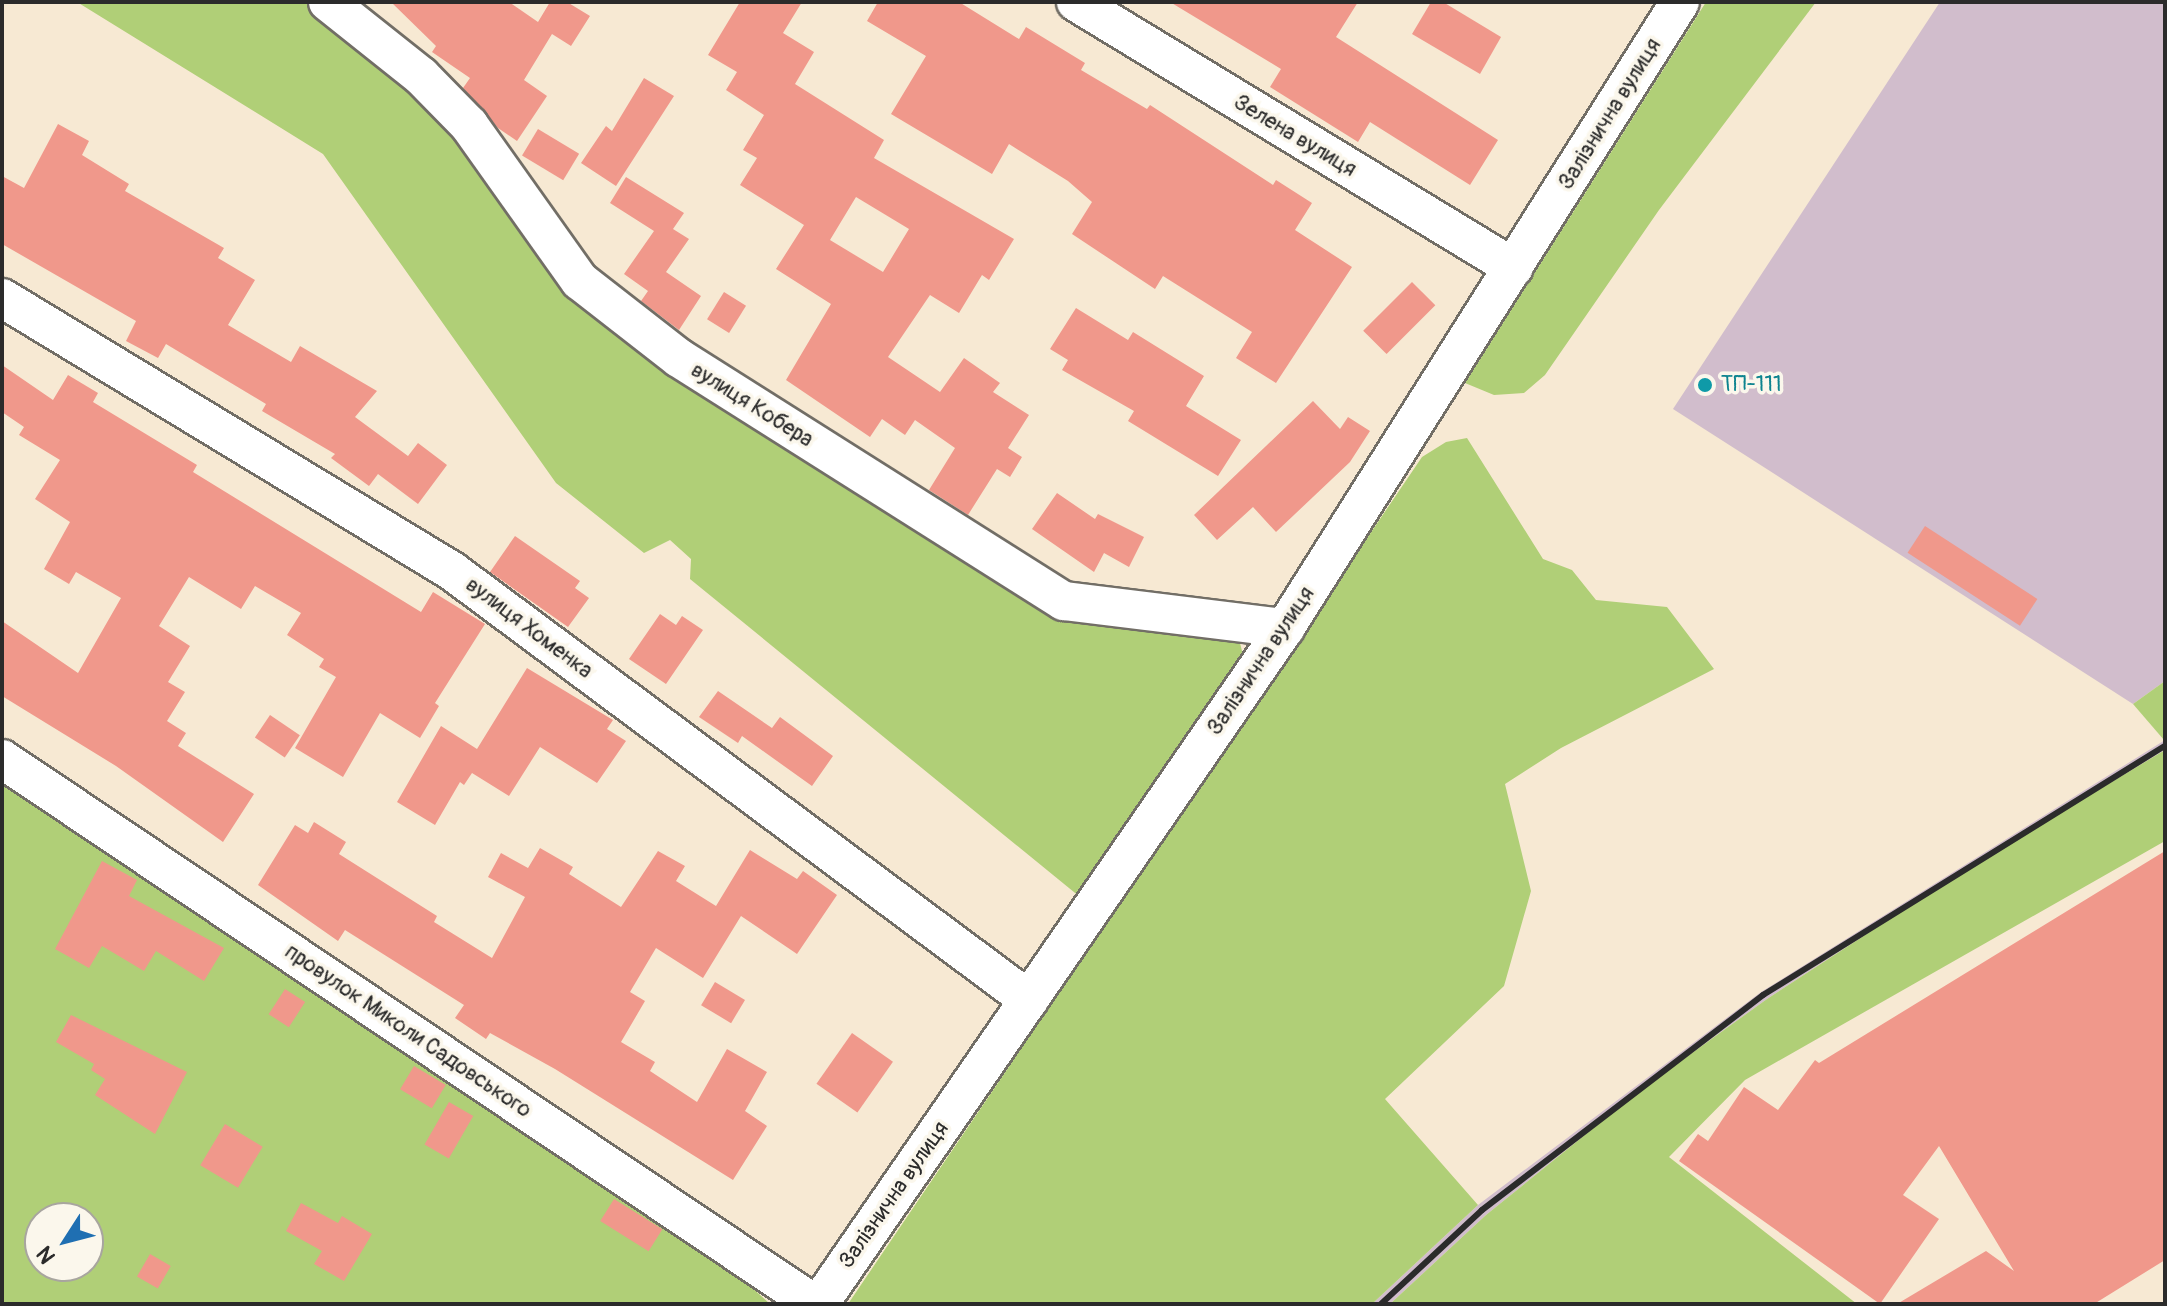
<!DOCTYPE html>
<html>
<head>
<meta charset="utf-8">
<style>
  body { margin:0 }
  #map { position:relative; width:2167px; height:1306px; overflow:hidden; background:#f7e9d3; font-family:Pangolin,sans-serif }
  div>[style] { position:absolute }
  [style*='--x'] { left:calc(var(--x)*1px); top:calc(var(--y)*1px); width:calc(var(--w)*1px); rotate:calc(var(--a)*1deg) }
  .industrial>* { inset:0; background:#d1bdcc }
  .green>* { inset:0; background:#b0cf77 }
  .building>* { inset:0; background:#f0988b; transform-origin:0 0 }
  .roads { filter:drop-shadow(2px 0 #726e66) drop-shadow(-2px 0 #726e66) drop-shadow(0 2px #726e66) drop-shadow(0 -2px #726e66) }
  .minor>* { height:38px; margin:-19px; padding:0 19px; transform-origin:19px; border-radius:19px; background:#fff }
  .rail>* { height:6px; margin:-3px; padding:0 3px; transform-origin:3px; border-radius:3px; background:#2b2b2b }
  .dots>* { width:22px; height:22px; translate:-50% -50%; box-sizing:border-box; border:4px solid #fbf7ec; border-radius:50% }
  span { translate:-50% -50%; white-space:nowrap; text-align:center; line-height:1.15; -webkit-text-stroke:7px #fbf7ec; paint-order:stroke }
  .street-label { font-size:22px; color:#2b2b2b }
  .culture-label { font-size:22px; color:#0d838f }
  .left { translate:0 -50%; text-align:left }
  .frame { position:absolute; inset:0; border:4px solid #2b2b2b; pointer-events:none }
  .north { position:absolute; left:24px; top:1202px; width:80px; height:80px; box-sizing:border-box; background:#fbf7ec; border:2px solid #a8a59f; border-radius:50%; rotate:234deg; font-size:22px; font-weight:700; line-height:32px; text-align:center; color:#2b2b2b }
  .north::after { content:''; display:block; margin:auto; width:28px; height:36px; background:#1f6fb2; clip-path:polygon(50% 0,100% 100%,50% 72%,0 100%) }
</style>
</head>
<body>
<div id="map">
  <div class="industrial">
    <div style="clip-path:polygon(1940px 2px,2165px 2px,2165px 681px,2133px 704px,1673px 409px)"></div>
    <div style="clip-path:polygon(2165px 740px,2165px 750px,1965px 870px,1767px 999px,1638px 1092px,1486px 1215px,1390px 1304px,1372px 1304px,1478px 1205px,1761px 992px)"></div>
  </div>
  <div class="green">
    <div style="clip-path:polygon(77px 2px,312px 2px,414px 82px,571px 289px,1062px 611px,1239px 639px,1243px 655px,1080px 897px,690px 579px,691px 559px,670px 540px,644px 553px,556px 483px,323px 154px)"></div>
    <div style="clip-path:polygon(1706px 2px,1816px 2px,1659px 210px,1545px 375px,1524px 393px,1494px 395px,1465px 383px)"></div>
    <div style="clip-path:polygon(1467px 438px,1543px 559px,1572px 570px,1596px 600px,1667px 607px,1714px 669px,1561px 748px,1505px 784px,1531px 891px,1504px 986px,1385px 1099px,1478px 1205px,1372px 1304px,848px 1304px,1422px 457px,1446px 442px)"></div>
    <div style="clip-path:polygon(2165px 681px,2165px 740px,2164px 740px,2133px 704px)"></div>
    <div style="clip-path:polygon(2165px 750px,2165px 841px,1745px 1080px,1669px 1157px,1857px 1304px,1390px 1304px,1486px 1215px,1638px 1092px,1767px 999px,1965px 870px)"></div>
    <div style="clip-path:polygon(evenodd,2px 769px,685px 1227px,770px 1304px,2px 1304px,2px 769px,40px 1218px,88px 1218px,88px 1266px,40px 1266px,40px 1218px)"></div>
  </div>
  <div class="building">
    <div style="clip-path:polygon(391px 2px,509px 2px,538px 22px,550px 2px,567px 2px,590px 16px,571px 46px,552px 34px,524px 80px,547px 96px,517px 141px,498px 128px,463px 88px,470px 78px,432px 52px,436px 46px)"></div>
    <div style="clip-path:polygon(evenodd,740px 2px,802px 2px,783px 33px,814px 52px,795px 84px,884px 140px,874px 158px,1014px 239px,989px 280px,982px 275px,959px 313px,930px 295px,888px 357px,940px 392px,964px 358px,1000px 383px,993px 392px,1029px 415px,1008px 448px,1022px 457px,1010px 477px,997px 469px,968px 515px,929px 490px,955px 448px,915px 420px,905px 435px,882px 419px,870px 437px,786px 380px,831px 304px,776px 269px,804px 225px,740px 185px,757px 158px,743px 150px,764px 115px,726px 90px,737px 72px,708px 55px,740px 2px,856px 197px,909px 229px,883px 272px,830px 240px,856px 197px)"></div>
    <div style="clip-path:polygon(878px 2px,959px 2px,1019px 39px,1026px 27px,1085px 63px,1081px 70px,1147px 109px,1150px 105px,1273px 185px,1276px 180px,1312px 203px,1295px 230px,1352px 267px,1276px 383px,1236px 358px,1252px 332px,1163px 276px,1155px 289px,1072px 234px,1092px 202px,1068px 181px,1009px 144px,992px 174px,891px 114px,926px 56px,867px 21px)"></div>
    <div style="clip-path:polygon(1170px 2px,1358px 2px,1336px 37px,1498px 140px,1470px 185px,1370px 122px,1358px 142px,1270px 87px,1281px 69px)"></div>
    <div style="clip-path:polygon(1431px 2px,1443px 2px,1501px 37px,1480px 74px,1412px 34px)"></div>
    <div style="clip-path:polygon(644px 78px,674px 96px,616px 186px,581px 163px,606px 126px,612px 131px)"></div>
    <div style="clip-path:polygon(58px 124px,89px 141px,82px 155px,129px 184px,125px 191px,224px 248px,218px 258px,255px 280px,228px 325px,291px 362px,300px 346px,377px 391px,355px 417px,408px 456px,418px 443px,447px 465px,418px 504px,378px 474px,369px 486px,331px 458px,335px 454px,262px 411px,266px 404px,166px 344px,158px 358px,126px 341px,136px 321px,2px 244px,2px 176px,24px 188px)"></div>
    <div style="left:538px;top:129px;width:48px;height:31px;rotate:31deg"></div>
    <div style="clip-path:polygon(626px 177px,684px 213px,673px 229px,689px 239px,666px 272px,701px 296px,679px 330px,641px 301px,648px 291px,624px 274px,654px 231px,610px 203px)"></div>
    <div style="left:1412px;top:282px;width:33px;height:69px;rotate:45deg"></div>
    <div style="left:724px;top:292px;width:26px;height:32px;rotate:32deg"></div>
    <div style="clip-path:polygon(1076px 308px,1128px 340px,1133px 332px,1204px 376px,1186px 406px,1241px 440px,1218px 476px,1128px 421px,1134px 411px,1062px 370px,1068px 360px,1050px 349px)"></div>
    <div style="clip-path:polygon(2px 365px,53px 400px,68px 375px,98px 393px,93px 402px,197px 465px,193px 472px,421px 612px,433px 592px,485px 624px,435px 703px,439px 706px,420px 738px,380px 713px,343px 777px,295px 748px,336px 677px,319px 667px,324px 659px,287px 635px,301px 613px,255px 586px,241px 609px,189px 577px,159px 626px,190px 646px,168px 682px,185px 692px,167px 721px,186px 733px,178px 746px,254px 794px,223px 842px,116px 766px,2px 696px,2px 621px,78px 673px,121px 598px,76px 572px,69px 584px,44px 569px,70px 522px,35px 499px,60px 460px,19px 435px,24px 427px,2px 412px)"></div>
    <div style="clip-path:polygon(1313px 401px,1340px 429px,1348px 417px,1370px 431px,1350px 462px,1276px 532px,1253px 507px,1217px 540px,1194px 515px)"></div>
    <div style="clip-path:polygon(1057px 493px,1095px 519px,1098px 514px,1144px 537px,1129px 567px,1104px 553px,1094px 572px,1032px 529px)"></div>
    <div style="left:1925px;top:526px;width:134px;height:32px;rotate:33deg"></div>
    <div style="clip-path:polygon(515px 536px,580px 581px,575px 588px,589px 598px,568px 627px,490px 572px)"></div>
    <div style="clip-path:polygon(660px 614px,676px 625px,682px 616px,703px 630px,666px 684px,629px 659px)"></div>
    <div style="clip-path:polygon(527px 668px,613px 720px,607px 729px,626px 741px,597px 783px,540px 747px,509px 796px,472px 773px,464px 785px,460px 782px,435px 825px,397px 802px,441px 726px,477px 749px)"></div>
    <div style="clip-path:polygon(718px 691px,772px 728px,780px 717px,833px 756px,812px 786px,742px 736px,738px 743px,699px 717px)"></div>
    <div style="left:270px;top:715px;width:36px;height:27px;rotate:34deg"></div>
    <div style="clip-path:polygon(314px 822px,346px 842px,339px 854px,437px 916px,434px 922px,492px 958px,525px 897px,488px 877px,501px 853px,528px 868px,540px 848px,573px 867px,569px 874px,621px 907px,658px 851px,685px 866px,676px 881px,716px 906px,750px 850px,797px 879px,803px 871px,837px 895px,797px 954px,741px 916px,703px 978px,656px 948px,630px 992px,645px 1001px,621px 1042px,655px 1062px,650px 1071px,697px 1102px,727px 1049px,767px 1072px,745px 1111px,767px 1126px,733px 1180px,555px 1069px,490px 1033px,486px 1039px,455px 1018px,464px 1005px,345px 930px,338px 941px,258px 885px,295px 825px,308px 833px)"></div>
    <div style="clip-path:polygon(2165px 851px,2165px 1260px,2094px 1304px,1897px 1304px,1986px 1251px,2014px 1271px,1939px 1146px,1903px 1195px,1939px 1219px,1880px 1304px,1679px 1161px,1698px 1134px,1708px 1141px,1744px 1087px,1778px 1110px,1815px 1060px,1819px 1063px)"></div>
    <div style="clip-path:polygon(102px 861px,137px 880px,129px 896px,224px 948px,204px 981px,156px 951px,144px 971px,102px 946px,89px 968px,55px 949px)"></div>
    <div style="left:715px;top:982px;width:35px;height:27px;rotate:31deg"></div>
    <div style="left:285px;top:989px;width:24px;height:30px;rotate:33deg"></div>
    <div style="clip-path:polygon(71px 1015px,187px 1072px,155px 1134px,95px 1095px,105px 1079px,91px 1070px,94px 1064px,56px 1042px)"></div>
    <div style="left:852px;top:1033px;width:50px;height:62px;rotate:35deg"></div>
    <div style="left:414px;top:1066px;width:37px;height:27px;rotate:31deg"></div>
    <div style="left:449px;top:1102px;width:28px;height:49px;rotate:30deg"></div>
    <div style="left:225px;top:1124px;width:44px;height:48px;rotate:31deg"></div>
    <div style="left:614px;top:1199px;width:57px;height:26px;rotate:32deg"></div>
    <div style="clip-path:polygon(301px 1203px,338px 1223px,342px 1216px,372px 1234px,344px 1281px,314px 1264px,322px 1251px,286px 1231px)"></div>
    <div style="left:150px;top:1254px;width:24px;height:26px;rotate:30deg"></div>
  </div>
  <div class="roads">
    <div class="minor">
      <div style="--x:328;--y:2;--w:119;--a:38.5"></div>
      <div style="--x:421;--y:76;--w:69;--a:45.6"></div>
      <div style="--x:469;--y:125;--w:191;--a:54.6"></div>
      <div style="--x:580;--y:281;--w:125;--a:37.9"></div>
      <div style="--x:679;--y:358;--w:455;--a:32.3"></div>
      <div style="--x:1064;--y:601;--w:223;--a:7"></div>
      <div style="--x:1076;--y:2;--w:512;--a:31.27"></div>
      <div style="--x:2;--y:298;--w:526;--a:31.24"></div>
      <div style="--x:452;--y:571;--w:719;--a:36.63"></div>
      <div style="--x:2;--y:759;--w:978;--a:33.87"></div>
      <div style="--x:819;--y:1304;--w:821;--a:-55.42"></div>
      <div style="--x:1285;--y:628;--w:740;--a:-57.75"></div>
    </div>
  </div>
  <div class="rail">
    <div style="--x:1381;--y:1304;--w:138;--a:-42.9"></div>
    <div style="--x:1482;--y:1210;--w:354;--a:-37.4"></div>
    <div style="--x:1763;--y:995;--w:473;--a:-31.8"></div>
  </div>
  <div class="dots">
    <div style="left:1705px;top:385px;background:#0f9aa8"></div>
  </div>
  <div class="street-label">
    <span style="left:1610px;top:114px;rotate:-58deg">Залізнична вулиця</span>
    <span style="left:1295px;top:136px;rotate:31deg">Зелена вулиця</span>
    <span style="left:752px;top:405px;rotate:32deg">вулиця Кобера</span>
    <span style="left:529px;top:628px;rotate:37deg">вулиця Хоменка</span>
    <span style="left:1261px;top:661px;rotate:-56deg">Залізнична вулиця</span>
    <span style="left:408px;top:1031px;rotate:34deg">провулок Миколи Садовського</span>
    <span style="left:894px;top:1195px;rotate:-55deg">Залізнична вулиця</span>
  </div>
  <div class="culture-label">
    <span class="left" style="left:1721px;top:385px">ТП-111</span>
  </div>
  <div class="frame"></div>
  <div class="north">N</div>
</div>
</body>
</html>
